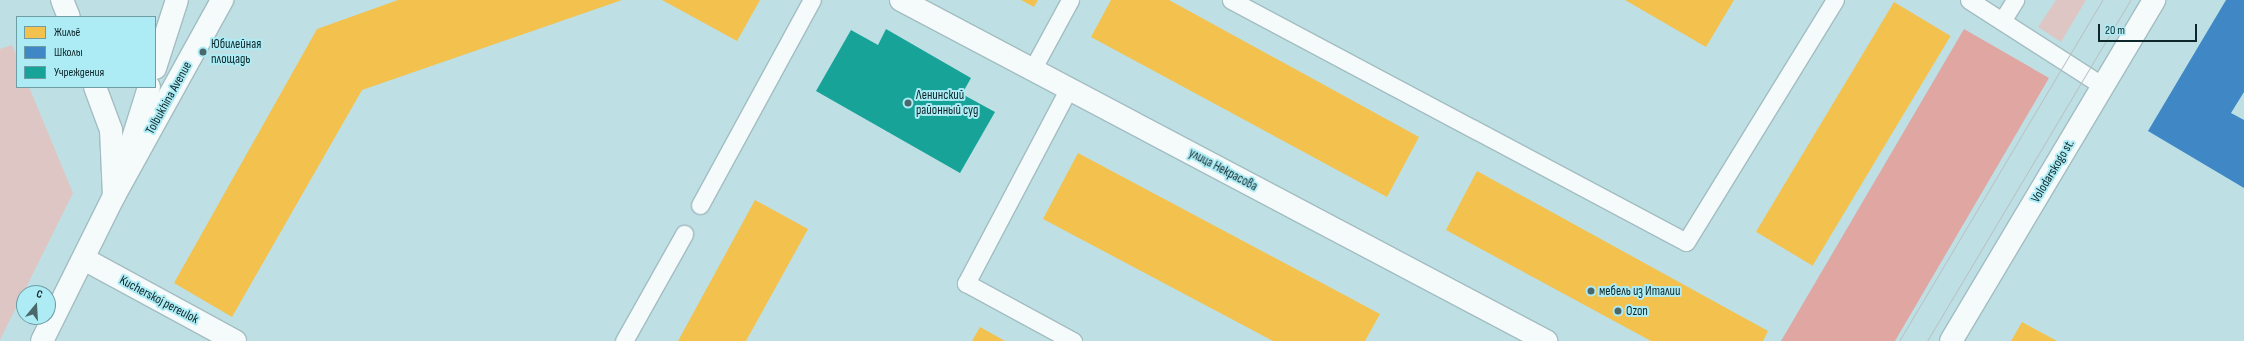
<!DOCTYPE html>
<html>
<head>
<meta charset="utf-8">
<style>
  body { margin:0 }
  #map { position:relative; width:2244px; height:341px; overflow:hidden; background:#bee0e5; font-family:"Sofia Sans Condensed",sans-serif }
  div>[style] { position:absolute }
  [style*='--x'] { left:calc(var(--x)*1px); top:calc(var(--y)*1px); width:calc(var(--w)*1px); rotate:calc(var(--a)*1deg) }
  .green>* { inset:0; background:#ddc6c3 }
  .forest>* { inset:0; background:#e0a6a2 }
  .homes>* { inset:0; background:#f2c14e; transform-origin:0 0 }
  .schools>* { inset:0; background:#3f88c5 }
  .public>* { inset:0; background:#17a398 }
  .roads { filter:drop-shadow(1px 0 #a3bdc1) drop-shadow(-1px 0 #a3bdc1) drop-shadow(0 1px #a3bdc1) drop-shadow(0 -1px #a3bdc1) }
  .lane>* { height:17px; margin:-8.5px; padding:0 8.5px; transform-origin:8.5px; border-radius:8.5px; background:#f5fafb }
  .street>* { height:22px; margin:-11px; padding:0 11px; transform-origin:11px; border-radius:11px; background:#f5fafb }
  .secondary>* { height:22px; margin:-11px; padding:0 11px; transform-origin:11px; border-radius:11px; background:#f5fafb }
  .tram>* { height:1px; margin:-0.5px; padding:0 0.5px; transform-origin:0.5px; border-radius:0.5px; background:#b9c2c4 }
  .dots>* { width:11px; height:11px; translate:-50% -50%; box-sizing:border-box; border:2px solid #aeecf5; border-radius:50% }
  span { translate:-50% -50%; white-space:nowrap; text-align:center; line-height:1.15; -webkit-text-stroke:4px #aeecf5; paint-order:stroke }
  .poi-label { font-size:13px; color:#0d272a }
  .left { translate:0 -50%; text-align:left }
  .street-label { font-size:13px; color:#0d272a }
  .legend { position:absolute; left:16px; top:16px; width:140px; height:72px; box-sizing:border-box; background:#aeecf5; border:1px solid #6e9da4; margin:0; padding:5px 7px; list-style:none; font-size:12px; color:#0d272a }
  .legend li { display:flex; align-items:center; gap:8px; height:20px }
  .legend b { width:20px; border:1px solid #6e9da4 }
  .north { position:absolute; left:16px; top:285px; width:40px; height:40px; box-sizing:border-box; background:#aeecf5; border:1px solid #6e9da4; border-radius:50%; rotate:18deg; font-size:11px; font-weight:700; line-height:16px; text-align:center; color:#0d272a }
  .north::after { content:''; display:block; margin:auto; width:14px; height:18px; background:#4b686b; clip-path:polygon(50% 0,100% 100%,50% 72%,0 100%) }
  .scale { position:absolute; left:2098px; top:24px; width:99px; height:18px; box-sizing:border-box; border:2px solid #0d272a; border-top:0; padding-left:5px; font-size:12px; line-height:14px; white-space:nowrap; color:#0d272a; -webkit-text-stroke:3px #aeecf5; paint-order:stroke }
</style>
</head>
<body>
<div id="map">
  <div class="green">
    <div style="clip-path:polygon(2056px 0,2086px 0,2061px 42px,2038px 27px)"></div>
    <div style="clip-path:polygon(12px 45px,17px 57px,17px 87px,29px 87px,73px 193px,0 340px,0 49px)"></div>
  </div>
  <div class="forest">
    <div style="clip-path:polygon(1964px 29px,2049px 78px,1895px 341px,1781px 341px)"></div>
  </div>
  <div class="homes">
    <div style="clip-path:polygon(398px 0,622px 0,362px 90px,232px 317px,174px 283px,317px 29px)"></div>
    <div style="clip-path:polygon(662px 0,760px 0,737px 41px)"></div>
    <div style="clip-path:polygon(1021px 0,1038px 0,1034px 7px)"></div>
    <div style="clip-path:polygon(1111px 0,1169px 0,1419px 137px,1387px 197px,1091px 37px)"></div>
    <div style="clip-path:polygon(1625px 0,1734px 0,1706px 47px)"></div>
    <div style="left:1894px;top:2px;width:66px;height:268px;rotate:31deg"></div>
    <div style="clip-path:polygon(1078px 153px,1380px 314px,1365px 341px,1273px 341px,1043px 219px)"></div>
    <div style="clip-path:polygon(1477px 171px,1768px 331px,1763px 341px,1651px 341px,1446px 230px)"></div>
    <div style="clip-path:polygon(755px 200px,808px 229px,746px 341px,678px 341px)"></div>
    <div style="clip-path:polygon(2022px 322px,2057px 341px,2011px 341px)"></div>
    <div style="clip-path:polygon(980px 327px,1005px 341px,972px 341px)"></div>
  </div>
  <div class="schools">
    <div style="clip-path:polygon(2226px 0,2244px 0,2244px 92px,2231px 113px,2244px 120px,2244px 188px,2148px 131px)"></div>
  </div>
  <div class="public">
    <div style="clip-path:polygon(886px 29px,971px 78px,962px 94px,995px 112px,960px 173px,816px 91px,851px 30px,878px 45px)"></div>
  </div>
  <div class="roads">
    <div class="lane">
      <div style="--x:1231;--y:0;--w:515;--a:28.01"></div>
      <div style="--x:1686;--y:242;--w:284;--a:-58.4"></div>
      <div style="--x:1969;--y:0;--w:159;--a:32.7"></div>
      <div style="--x:2002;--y:21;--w:25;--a:-58"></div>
      <div style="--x:1032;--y:70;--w:80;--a:-61.5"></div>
      <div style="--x:1069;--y:88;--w:221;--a:117.8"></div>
      <div style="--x:966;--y:283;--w:122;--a:28.5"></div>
      <div style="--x:700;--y:205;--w:234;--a:-61.4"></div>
      <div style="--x:624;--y:341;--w:123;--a:-60.7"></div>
    </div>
    <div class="street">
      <div style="--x:62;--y:0;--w:18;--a:68"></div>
      <div style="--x:95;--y:87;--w:46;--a:69.6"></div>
      <div style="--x:111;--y:130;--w:66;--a:87.4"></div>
      <div style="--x:84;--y:259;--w:172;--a:28.5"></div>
      <div style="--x:1951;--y:341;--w:397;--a:-59.2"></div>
    </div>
    <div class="secondary">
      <div style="--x:901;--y:0;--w:730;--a:27.86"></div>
      <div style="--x:155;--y:68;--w:71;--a:-72.1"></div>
      <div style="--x:129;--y:151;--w:67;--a:-72.6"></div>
      <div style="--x:42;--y:341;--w:162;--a:-63.6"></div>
      <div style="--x:114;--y:196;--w:224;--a:-61.1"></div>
    </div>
  </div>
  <div class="tram">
    <div style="--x:1899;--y:341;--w:397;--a:-59.2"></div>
    <div style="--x:1927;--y:341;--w:397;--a:-59.2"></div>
  </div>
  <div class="dots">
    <div style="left:203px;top:52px;background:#4b686b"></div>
    <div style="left:908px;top:103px;background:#4b686b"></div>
    <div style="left:1591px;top:291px;background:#4b686b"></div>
    <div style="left:1618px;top:311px;background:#4b686b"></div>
  </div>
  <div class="poi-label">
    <span class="left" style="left:211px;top:52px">Юбилейная<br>площадь</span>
    <span class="left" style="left:916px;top:103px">Ленинский<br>районный суд</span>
    <span class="left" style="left:1599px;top:291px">мебель из Италии</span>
    <span class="left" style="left:1626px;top:311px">Ozon</span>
  </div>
  <div class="street-label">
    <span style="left:169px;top:98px;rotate:-61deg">Tolbukhina Avenue</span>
    <span style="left:1223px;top:170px;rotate:28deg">улица Некрасова</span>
    <span style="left:2053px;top:171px;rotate:-59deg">Volodarskogo st.</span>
    <span style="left:159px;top:300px;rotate:28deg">Kucherskoj pereulok</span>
  </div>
  <ul class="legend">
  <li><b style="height:11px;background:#f2c14e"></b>Жильё</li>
  <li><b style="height:11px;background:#3f88c5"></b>Школы</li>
  <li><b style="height:11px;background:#17a398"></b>Учреждения</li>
  </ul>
  <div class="north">С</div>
  <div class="scale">20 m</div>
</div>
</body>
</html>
